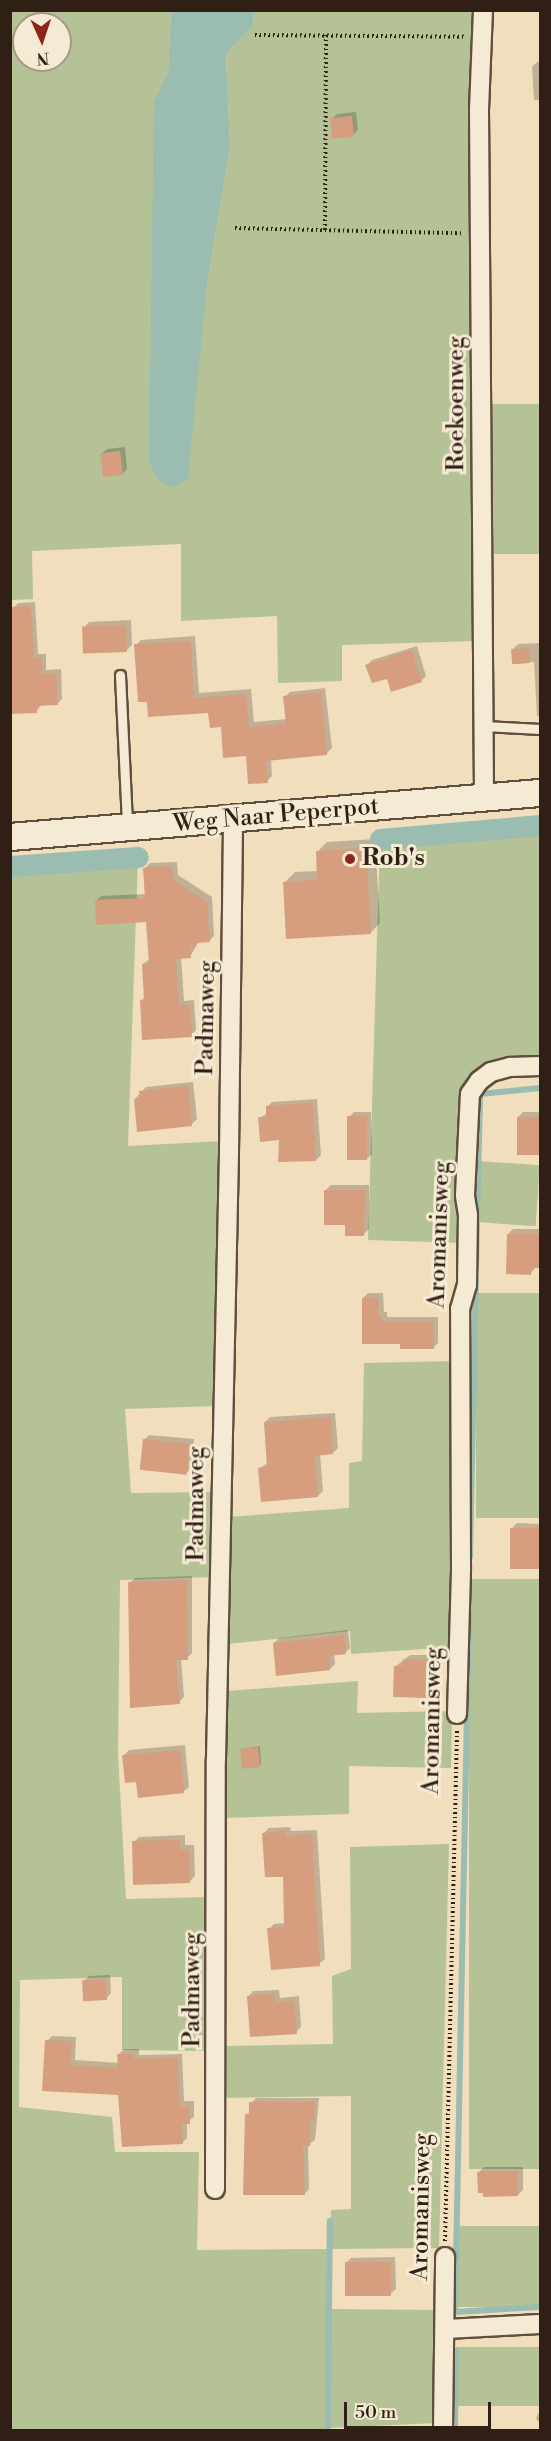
<!DOCTYPE html>
<html>
<head>
<meta charset="utf-8">
<style>
  body { margin:0 }
  #map { position:relative; width:551px; height:2441px; overflow:hidden; background:#f0debc; font-family:"Libre Bodoni",serif }
  div>[style] { position:absolute }
  [style*='--x'] { left:calc(var(--x)*1px); top:calc(var(--y)*1px); width:calc(var(--w)*1px); rotate:calc(var(--a)*1deg) }
  .green>* { inset:0; background:#b4c295; transform-origin:0 0 }
  .water>* { inset:0; background:#9abcb1 }
  .shadow>* { inset:0; background:#0003 }
  .stream>* { height:6px; margin:-3px; padding:0 3px; transform-origin:3px; border-radius:3px; background:#9abcb1 }
  .canal>* { height:21px; margin:-10.5px; padding:0 10.5px; transform-origin:10.5px; border-radius:10.5px; background:#9abcb1 }
  .building>* { inset:0; background:#d69d7e; transform-origin:0 0 }
  .path>* { height:4px; margin-top:-2px; transform-origin:0; background:repeating-linear-gradient(90deg,#301f15 0 1.5px,transparent 0 4.5px) }
  .roads { filter:drop-shadow(2px 0 #604f3f) drop-shadow(-2px 0 #604f3f) drop-shadow(0 2px #604f3f) drop-shadow(0 -2px #604f3f) }
  .lane>* { height:9px; margin:-4.5px; padding:0 4.5px; transform-origin:4.5px; border-radius:4.5px; background:#f5ead3 }
  .street>* { height:18px; margin:-9px; padding:0 9px; transform-origin:9px; border-radius:9px; background:#f5ead3 }
  .secondary>* { height:26px; margin:-13px; padding:0 13px; transform-origin:13px; border-radius:13px; background:#f5ead3 }
  .dots>* { width:16px; height:16px; translate:-50% -50%; box-sizing:border-box; border:3px solid #f5ead3; border-radius:50% }
  span { translate:-50% -50%; white-space:nowrap; text-align:center; line-height:1.15; -webkit-text-stroke:6px #f5ead3; paint-order:stroke }
  .street-label { font-size:24px; color:#301f15 }
  .poi-label { font-size:24px; color:#301f15; font-weight:700 }
  .left { translate:0 -50%; text-align:left }
  .frame { position:absolute; inset:0; border:12px solid #301f15; pointer-events:none }
  .north { position:absolute; left:12px; top:12px; width:60px; height:60px; box-sizing:border-box; background:#f5ead3; border:2px solid #a69987; border-radius:50%; rotate:177deg; font-size:16px; font-weight:700; line-height:24px; text-align:center; color:#301f15 }
  .north::after { content:''; display:block; margin:auto; width:21px; height:27px; background:#8f2418; clip-path:polygon(50% 0,100% 100%,50% 72%,0 100%) }
  .scale { position:absolute; left:344px; top:2402px; width:147px; height:27px; box-sizing:border-box; border:3px solid #301f15; border-top:0; padding-left:8px; font-size:18px; line-height:21px; white-space:nowrap; color:#301f15; -webkit-text-stroke:4px #f5ead3; paint-order:stroke }
</style>
</head>
<body>
<div id="map">
  <div class="green">
    <div style="clip-path:polygon(evenodd,10px 11px,171px 11px,168px 71px,154px 100px,207px 283px,230px 149px,226px 54px,253px 26px,254px 11px,476px 11px,476px 641px,342px 645px,342px 681px,278px 683px,277px 616px,181px 621px,181px 544px,32px 551px,33px 599px,11px 600px,10px 11px,24px 24px,60px 24px,60px 60px,24px 60px,24px 24px)"></div>
    <div style="left:540px;top:404px;width:150px;height:49px;rotate:90deg"></div>
    <div style="clip-path:polygon(540px 825px,540px 1056px,511px 1059px,474px 1078px,463px 1243px,368px 1240px,380px 839px)"></div>
    <div style="clip-path:polygon(138px 857px,128px 1146px,223px 1141px,216px 1406px,125px 1409px,131px 1493px,214px 1492px,214px 1577px,120px 1580px,118px 1754px,126px 1899px,209px 1897px,206px 2051px,122px 2050px,122px 1977px,20px 1980px,19px 2107px,112px 2117px,115px 2152px,199px 2152px,197px 2250px,330px 2249px,331px 2210px,351px 2209px,351px 2096px,220px 2098px,222px 2046px,333px 2044px,332px 1976px,351px 1969px,350px 1847px,449px 1844px,439px 2248px,330px 2249px,330px 2309px,439px 2310px,437px 2423px,328px 2428px,328px 2430px,11px 2430px,11px 866px)"></div>
    <div style="left:478px;top:1161px;width:62px;height:61px;rotate:4deg"></div>
    <div style="left:540px;top:1293px;width:225px;height:64px;rotate:90deg"></div>
    <div style="clip-path:polygon(456px 1361px,454px 1647px,351px 1654px,350px 1631px,227px 1644px,228px 1517px,349px 1508px,349px 1463px,362px 1461px,364px 1363px)"></div>
    <div style="left:540px;top:1579px;width:590px;height:71px;rotate:90deg"></div>
    <div style="clip-path:polygon(358px 1681px,357px 1713px,452px 1711px,451px 1768px,349px 1766px,349px 1814px,224px 1818px,227px 1691px)"></div>
    <div style="left:540px;top:2226px;width:81px;height:84px;rotate:90deg"></div>
    <div style="left:540px;top:2347px;width:59px;height:84px;rotate:90deg"></div>
  </div>
  <div class="water">
    <div style="clip-path:polygon(171px 11px,254px 11px,253px 26px,226px 54px,230px 149px,207px 283px,188px 479px,172px 488px,158px 480px,149px 462px,154px 100px,168px 71px)"></div>
  </div>
  <div class="shadow">
    <div style="clip-path:polygon(537px 62px,540px 62px,540px 100px,534px 100px,532px 67px)"></div>
    <div style="clip-path:polygon(356px 112px,358px 130px,353px 135px,332px 119px,337px 114px)"></div>
    <div style="clip-path:polygon(125px 447px,127px 469px,122px 474px,101px 454px,107px 449px)"></div>
    <div style="clip-path:polygon(35px 602px,38px 654px,46px 654px,46px 670px,61px 669px,62px 699px,57px 704px,41px 705px,36px 712px,10px 713px,13px 608px,18px 603px)"></div>
    <div style="clip-path:polygon(131px 620px,132px 645px,127px 650px,84px 627px,89px 622px)"></div>
    <div style="clip-path:polygon(195px 636px,199px 693px,251px 689px,254px 722px,287px 719px,285px 697px,290px 692px,325px 688px,332px 748px,327px 753px,271px 759px,272px 776px,267px 781px,248px 754px,210px 711px,148px 700px,136px 645px,141px 640px)"></div>
    <div style="clip-path:polygon(540px 643px,540px 716px,537px 716px,534px 662px,513px 662px,513px 649px,518px 644px)"></div>
    <div style="clip-path:polygon(417px 646px,426px 676px,421px 681px,388px 677px,367px 665px,372px 660px)"></div>
    <div style="clip-path:polygon(375px 839px,380px 923px,370px 933px,285px 882px,295px 872px,318px 871px,317px 852px,327px 842px)"></div>
    <div style="clip-path:polygon(177px 862px,178px 875px,212px 897px,214px 936px,209px 941px,199px 941px,190px 957px,181px 957px,184px 1001px,194px 1000px,196px 1030px,191px 1035px,141px 1001px,146px 996px,143px 964px,150px 959px,148px 921px,96px 901px,101px 896px,146px 894px,145px 868px,150px 863px)"></div>
    <div style="clip-path:polygon(193px 1082px,197px 1119px,192px 1124px,135px 1099px,146px 1087px)"></div>
    <div style="clip-path:polygon(317px 1099px,321px 1155px,316px 1160px,280px 1139px,260px 1118px,268px 1113px,267px 1107px,272px 1102px)"></div>
    <div style="clip-path:polygon(354px 1112px,371px 1112px,372px 1154px,367px 1159px,349px 1117px)"></div>
    <div style="clip-path:polygon(523px 1112px,540px 1112px,540px 1154px,518px 1154px,518px 1117px)"></div>
    <div style="clip-path:polygon(331px 1185px,369px 1185px,369px 1229px,364px 1234px,326px 1190px)"></div>
    <div style="clip-path:polygon(513px 1229px,540px 1229px,540px 1267px,536px 1267px,531px 1273px,508px 1234px)"></div>
    <div style="clip-path:polygon(368px 1293px,383px 1293px,384px 1312px,387px 1312px,387px 1317px,438px 1317px,438px 1343px,433px 1348px,402px 1342px,364px 1343px,363px 1298px)"></div>
    <div style="clip-path:polygon(335px 1413px,338px 1448px,333px 1453px,320px 1454px,323px 1491px,318px 1496px,260px 1468px,268px 1463px,265px 1422px,270px 1417px)"></div>
    <div style="clip-path:polygon(149px 1435px,194px 1439px,191px 1468px,186px 1474px,144px 1440px)"></div>
    <div style="clip-path:polygon(517px 1523px,540px 1524px,540px 1568px,511px 1568px,512px 1528px)"></div>
    <div style="clip-path:polygon(192px 1576px,192px 1653px,187px 1658px,181px 1659px,184px 1697px,179px 1702px,130px 1583px,135px 1578px)"></div>
    <div style="clip-path:polygon(348px 1630px,350px 1648px,345px 1653px,334px 1654px,335px 1664px,330px 1669px,274px 1643px,279px 1638px)"></div>
    <div style="clip-path:polygon(410px 1655px,434px 1655px,433px 1691px,428px 1696px,396px 1666px)"></div>
    <div style="clip-path:polygon(185px 1745px,189px 1787px,183px 1792px,138px 1780px,123px 1756px,129px 1750px)"></div>
    <div style="clip-path:polygon(260px 1746px,261px 1764px,259px 1766px,241px 1749px)"></div>
    <div style="clip-path:polygon(290px 1827px,291px 1831px,317px 1830px,325px 1959px,319px 1964px,269px 1929px,274px 1924px,286px 1923px,285px 1875px,264px 1833px,269px 1828px)"></div>
    <div style="clip-path:polygon(185px 1835px,185px 1845px,194px 1845px,195px 1876px,190px 1881px,134px 1842px,139px 1837px)"></div>
    <div style="clip-path:polygon(110px 1975px,111px 1993px,106px 1999px,84px 1981px,89px 1976px)"></div>
    <div style="clip-path:polygon(279px 1990px,280px 1998px,299px 1996px,301px 2027px,296px 2032px,248px 1997px,253px 1991px)"></div>
    <div style="clip-path:polygon(52px 2036px,76px 2037px,75px 2060px,119px 2063px,119px 2054px,124px 2049px,139px 2049px,139px 2055px,182px 2054px,184px 2101px,194px 2101px,194px 2117px,187px 2122px,187px 2138px,182px 2143px,120px 2093px,44px 2090px,47px 2041px)"></div>
    <div style="clip-path:polygon(256px 2098px,319px 2098px,315px 2140px,308px 2145px,309px 2189px,304px 2194px,247px 2115px,251px 2111px,251px 2103px)"></div>
    <div style="clip-path:polygon(484px 2167px,523px 2167px,523px 2190px,518px 2195px,479px 2172px)"></div>
    <div style="clip-path:polygon(395px 2257px,396px 2289px,390px 2294px,346px 2263px,351px 2258px)"></div>
    <div style="clip-path:polygon(540px 2411px,540px 2424px,536px 2418px)"></div>
  </div>
  <div class="stream">
    <div style="--x:476;--y:1263;--w:169;--a:-88.6"></div>
    <div style="--x:480;--y:1094;--w:60;--a:-5.7"></div>
    <div style="--x:470;--y:1557;--w:277;--a:-88.8"></div>
    <div style="--x:469;--y:1613;--w:699;--a:91.15"></div>
    <div style="--x:455;--y:2312;--w:85;--a:-3.4"></div>
    <div style="--x:328;--y:2430;--w:209;--a:-89.5"></div>
    <div style="--x:455;--y:2430;--w:79;--a:-89.3"></div>
  </div>
  <div class="canal">
    <div style="--x:380;--y:839;--w:161;--a:-5"></div>
    <div style="--x:10;--y:866;--w:128;--a:-4"></div>
  </div>
  <div class="building">
    <div style="left:352px;top:116px;width:21px;height:22px;rotate:85deg"></div>
    <div style="left:120px;top:451px;width:24px;height:20px;rotate:83deg"></div>
    <div style="clip-path:polygon(31px 606px,34px 658px,42px 658px,42px 674px,56px 673px,58px 705px,37px 706px,37px 713px,10px 714px,11px 607px)"></div>
    <div style="left:126px;top:625px;width:27px;height:44px;rotate:88deg"></div>
    <div style="clip-path:polygon(191px 641px,194px 698px,246px 694px,249px 727px,286px 724px,283px 696px,321px 692px,327px 755px,266px 761px,268px 783px,248px 784px,246px 756px,223px 758px,221px 727px,210px 728px,208px 713px,148px 717px,147px 702px,138px 702px,134px 644px)"></div>
    <div style="left:529px;top:648px;width:15px;height:18px;rotate:86deg"></div>
    <div style="clip-path:polygon(411px 650px,422px 682px,391px 692px,387px 679px,372px 683px,365px 665px)"></div>
    <div style="clip-path:polygon(366px 848px,371px 934px,286px 939px,283px 882px,317px 880px,316px 851px)"></div>
    <div style="clip-path:polygon(172px 866px,173px 880px,207px 902px,210px 942px,196px 943px,196px 947px,190px 947px,191px 958px,176px 959px,179px 1005px,190px 1005px,192px 1037px,142px 1040px,140px 1000px,144px 1000px,142px 964px,149px 963px,146px 922px,96px 925px,95px 900px,145px 898px,143px 868px)"></div>
    <div style="clip-path:polygon(188px 1086px,192px 1126px,137px 1132px,134px 1099px,140px 1098px,139px 1091px)"></div>
    <div style="clip-path:polygon(313px 1103px,316px 1161px,278px 1162px,279px 1140px,260px 1142px,258px 1117px,266px 1117px,266px 1106px)"></div>
    <div style="left:367px;top:1116px;width:44px;height:20px;rotate:90deg"></div>
    <div style="left:517px;top:1117px;width:23px;height:38px"></div>
    <div style="clip-path:polygon(324px 1190px,365px 1190px,364px 1236px,345px 1236px,345px 1225px,324px 1225px)"></div>
    <div style="clip-path:polygon(507px 1234px,540px 1234px,540px 1268px,531px 1268px,531px 1275px,506px 1274px)"></div>
    <div style="clip-path:polygon(378px 1297px,379px 1316px,382px 1316px,382px 1322px,434px 1322px,434px 1349px,400px 1349px,400px 1344px,362px 1344px,362px 1298px)"></div>
    <div style="clip-path:polygon(331px 1417px,333px 1454px,315px 1456px,318px 1497px,261px 1502px,258px 1468px,267px 1467px,264px 1422px)"></div>
    <div style="left:143px;top:1439px;width:47px;height:31px;rotate:6deg"></div>
    <div style="left:510px;top:1528px;width:30px;height:41px"></div>
    <div style="clip-path:polygon(187px 1580px,188px 1660px,176px 1660px,180px 1704px,130px 1708px,128px 1582px)"></div>
    <div style="clip-path:polygon(344px 1635px,346px 1654px,329px 1656px,330px 1670px,276px 1676px,273px 1643px)"></div>
    <div style="clip-path:polygon(403px 1659px,429px 1660px,428px 1698px,393px 1697px,394px 1666px,403px 1666px)"></div>
    <div style="left:258px;top:1747px;width:20px;height:18px;rotate:84deg"></div>
    <div style="clip-path:polygon(180px 1750px,184px 1793px,138px 1798px,136px 1782px,125px 1783px,122px 1755px)"></div>
    <div style="clip-path:polygon(285px 1831px,286px 1836px,312px 1834px,320px 1966px,271px 1970px,267px 1928px,284px 1927px,283px 1877px,265px 1877px,262px 1833px)"></div>
    <div style="clip-path:polygon(180px 1840px,180px 1850px,189px 1849px,190px 1883px,133px 1885px,132px 1841px)"></div>
    <div style="left:106px;top:1979px;width:21px;height:24px;rotate:87deg"></div>
    <div style="clip-path:polygon(274px 1994px,275px 2002px,294px 2001px,297px 2034px,250px 2037px,247px 1996px)"></div>
    <div style="clip-path:polygon(45px 2040px,72px 2041px,70px 2065px,118px 2068px,117px 2054px,134px 2054px,134px 2059px,178px 2058px,179px 2106px,189px 2106px,190px 2124px,182px 2124px,183px 2144px,122px 2147px,118px 2095px,42px 2091px)"></div>
    <div style="clip-path:polygon(249px 2102px,315px 2102px,314px 2120px,311px 2120px,310px 2146px,303px 2146px,305px 2195px,243px 2195px,245px 2114px,249px 2114px)"></div>
    <div style="clip-path:polygon(477px 2172px,518px 2172px,518px 2196px,483px 2197px,483px 2193px,478px 2193px)"></div>
    <div style="left:345px;top:2262px;width:46px;height:34px"></div>
  </div>
  <div class="path">
    <div style="--x:255;--y:35;--w:211;--a:0.5"></div>
    <div style="--x:235;--y:228;--w:226;--a:1.3"></div>
    <div style="--x:325;--y:230;--w:195;--a:-89.7"></div>
    <div style="--x:445;--y:2241;--w:511;--a:-88.65"></div>
  </div>
  <div class="roads">
    <div class="lane">
      <div style="--x:120;--y:675;--w:151;--a:87.3"></div>
      <div style="--x:484;--y:726;--w:56;--a:3.1"></div>
    </div>
    <div class="street">
      <div style="--x:483;--y:10;--w:101;--a:92.3"></div>
      <div style="--x:479;--y:111;--w:687;--a:89.58"></div>
      <div style="--x:457;--y:1714;--w:147;--a:-88.4"></div>
      <div style="--x:461;--y:1567;--w:258;--a:-90.2"></div>
      <div style="--x:460;--y:1309;--w:25;--a:-74"></div>
      <div style="--x:467;--y:1285;--w:70;--a:-89.2"></div>
      <div style="--x:468;--y:1215;--w:20;--a:-99"></div>
      <div style="--x:465;--y:1195;--w:101;--a:-87.2"></div>
      <div style="--x:470;--y:1094;--w:16;--a:-55"></div>
      <div style="--x:479;--y:1081;--w:15;--a:-37"></div>
      <div style="--x:491;--y:1072;--w:20;--a:-15"></div>
      <div style="--x:510;--y:1067;--w:30;--a:-2"></div>
      <div style="--x:215;--y:2189;--w:430;--a:-89.9"></div>
      <div style="--x:216;--y:1759;--w:606;--a:-88.77"></div>
      <div style="--x:229;--y:1153;--w:334;--a:-89.3"></div>
      <div style="--x:446;--y:2329;--w:94;--a:-3"></div>
      <div style="--x:443;--y:2430;--w:173;--a:-89.3"></div>
    </div>
    <div class="secondary">
      <div style="--x:10;--y:837;--w:532;--a:-4.75"></div>
    </div>
  </div>
  <div class="dots">
    <div style="left:350px;top:859px;background:#8f2418"></div>
  </div>
  <div class="street-label">
    <span style="left:457px;top:404px;rotate:-90deg">Roekoenweg</span>
    <span style="left:276px;top:816px;rotate:-5deg">Weg Naar Peperpot</span>
    <span style="left:207px;top:1018px;rotate:-89deg">Padmaweg</span>
    <span style="left:440px;top:1235px;rotate:-88deg">Aromanisweg</span>
    <span style="left:197px;top:1504px;rotate:-90deg">Padmaweg</span>
    <span style="left:433px;top:1721px;rotate:-89deg">Aromanisweg</span>
    <span style="left:193px;top:1990px;rotate:-90deg">Padmaweg</span>
    <span style="left:422px;top:2207px;rotate:-89deg">Aromanisweg</span>
  </div>
  <div class="poi-label">
    <span class="left" style="left:362px;top:859px">Rob's</span>
  </div>
  <div class="frame"></div>
  <div class="north">N</div>
  <div class="scale">50 m</div>
</div>
</body>
</html>
